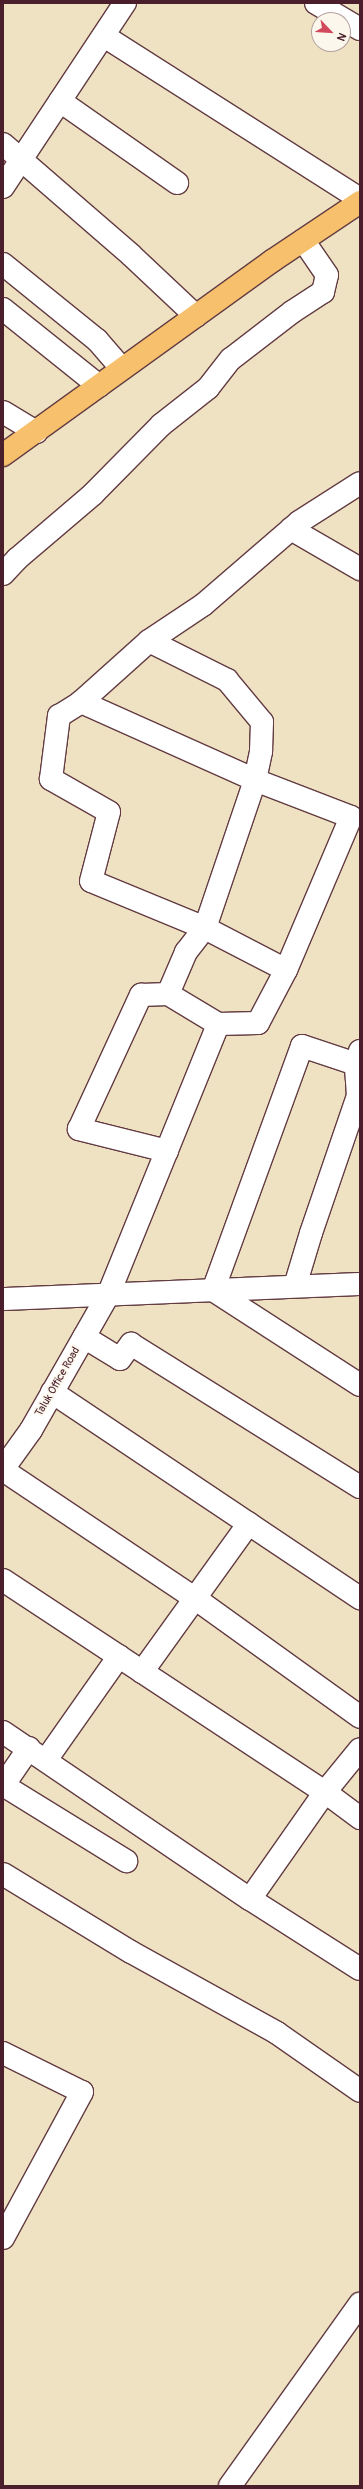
<!DOCTYPE html>
<html>
<head>
<meta charset="utf-8">
<style>
  body { margin:0 }
  #map { position:relative; width:363px; height:2489px; overflow:hidden; background:#eee2c3; font-family:Pangolin,sans-serif }
  div>[style] { position:absolute }
  [style*='--x'] { left:calc(var(--x)*1px); top:calc(var(--y)*1px); width:calc(var(--w)*1px); rotate:calc(var(--a)*1deg) }
  .roads { filter:drop-shadow(1px 0 #633c42) drop-shadow(-1px 0 #633c42) drop-shadow(0 1px #633c42) drop-shadow(0 -1px #633c42) }
  .minor>* { height:22px; margin:-11px; padding:0 11px; transform-origin:11px; border-radius:11px; background:#fff }
  .major>* { height:22px; margin:-11px; padding:0 11px; transform-origin:11px; border-radius:11px; background:#f7c06c }
  span { translate:-50% -50%; white-space:nowrap; text-align:center; line-height:1.15; -webkit-text-stroke:3.5px #fbf7ec; paint-order:stroke }
  .street-label { font-size:11px; color:#4a1f2b }
  .frame { position:absolute; inset:0; border:4px solid #4a1f2b; pointer-events:none }
  .north { position:absolute; left:311px; top:12px; width:40px; height:40px; box-sizing:border-box; background:#fbf7ec; border:1px solid #b4a19f; border-radius:50%; rotate:115deg; font-size:11px; font-weight:700; line-height:16px; text-align:center; color:#4a1f2b }
  .north::after { content:''; display:block; margin:auto; width:14px; height:18px; background:#d1495b; clip-path:polygon(50% 0,100% 100%,50% 72%,0 100%) }
</style>
</head>
<body>
<div id="map">
  <div class="roads">
    <div class="minor">
      <div style="--x:316;--y:3;--w:51;--a:30.6"></div>
      <div style="--x:104;--y:36;--w:303;--a:32.5"></div>
      <div style="--x:60;--y:101;--w:143;--a:35"></div>
      <div style="--x:3;--y:144;--w:169;--a:40.9"></div>
      <div style="--x:131;--y:255;--w:89;--a:43.2"></div>
      <div style="--x:3;--y:187;--w:221;--a:-56.5"></div>
      <div style="--x:3;--y:264;--w:121;--a:39"></div>
      <div style="--x:97;--y:340;--w:38;--a:49"></div>
      <div style="--x:3;--y:309;--w:123;--a:38.7"></div>
      <div style="--x:3;--y:412;--w:39;--a:31"></div>
      <div style="--x:291;--y:529;--w:80;--a:30.1"></div>
      <div style="--x:3;--y:574;--w:21;--a:-47"></div>
      <div style="--x:17;--y:559;--w:100;--a:-40.5"></div>
      <div style="--x:93;--y:494;--w:97;--a:-45.4"></div>
      <div style="--x:161;--y:425;--w:60;--a:-38.2"></div>
      <div style="--x:208;--y:388;--w:37;--a:-52"></div>
      <div style="--x:231;--y:359;--w:77;--a:-37.6"></div>
      <div style="--x:292;--y:312;--w:37;--a:-33"></div>
      <div style="--x:323;--y:292;--w:17;--a:-77"></div>
      <div style="--x:327;--y:275;--w:42;--a:-124.4"></div>
      <div style="--x:81;--y:702;--w:191;--a:24.1"></div>
      <div style="--x:255;--y:780;--w:103;--a:21.1"></div>
      <div style="--x:351;--y:817;--w:166;--a:113"></div>
      <div style="--x:286;--y:970;--w:91;--a:-152.6"></div>
      <div style="--x:205;--y:928;--w:123;--a:-157.6"></div>
      <div style="--x:91;--y:881;--w:71;--a:-75.4"></div>
      <div style="--x:109;--y:812;--w:67;--a:-150.4"></div>
      <div style="--x:51;--y:779;--w:64;--a:-82.8"></div>
      <div style="--x:59;--y:716;--w:26;--a:-32"></div>
      <div style="--x:81;--y:702;--w:91;--a:-41.9"></div>
      <div style="--x:149;--y:641;--w:65;--a:-33.7"></div>
      <div style="--x:203;--y:605;--w:127;--a:-40.8"></div>
      <div style="--x:299;--y:522;--w:72;--a:-32.6"></div>
      <div style="--x:218;--y:1024;--w:40;--a:-1.4"></div>
      <div style="--x:258;--y:1023;--w:60;--a:-62.2"></div>
      <div style="--x:360;--y:1051;--w:14;--a:107"></div>
      <div style="--x:356;--y:1064;--w:57;--a:-161.6"></div>
      <div style="--x:302;--y:1046;--w:260;--a:110"></div>
      <div style="--x:213;--y:1290;--w:175;--a:32.9"></div>
      <div style="--x:167;--y:1151;--w:91;--a:-166"></div>
      <div style="--x:79;--y:1129;--w:148;--a:-65.2"></div>
      <div style="--x:141;--y:995;--w:27;--a:-2"></div>
      <div style="--x:295;--y:1286;--w:55;--a:-73.2"></div>
      <div style="--x:311;--y:1233;--w:145;--a:-71.1"></div>
      <div style="--x:358;--y:1096;--w:32;--a:-94"></div>
      <div style="--x:3;--y:1299;--w:357;--a:-2.4"></div>
      <div style="--x:84;--y:1337;--w:42;--a:31.4"></div>
      <div style="--x:120;--y:1359;--w:19;--a:-54"></div>
      <div style="--x:131;--y:1344;--w:270;--a:32"></div>
      <div style="--x:52;--y:1392;--w:371;--a:33.8"></div>
      <div style="--x:3;--y:1469;--w:48;--a:-54.3"></div>
      <div style="--x:31;--y:1430;--w:158;--a:-60.3"></div>
      <div style="--x:109;--y:1293;--w:290;--a:-67.9"></div>
      <div style="--x:218;--y:1024;--w:58;--a:-149"></div>
      <div style="--x:168;--y:994;--w:46;--a:-66.8"></div>
      <div style="--x:186;--y:952;--w:31;--a:-52"></div>
      <div style="--x:205;--y:928;--w:156;--a:-71.3"></div>
      <div style="--x:255;--y:780;--w:30;--a:-78"></div>
      <div style="--x:261;--y:751;--w:29;--a:-88"></div>
      <div style="--x:262;--y:722;--w:55;--a:-129.8"></div>
      <div style="--x:227;--y:680;--w:87;--a:-153.4"></div>
      <div style="--x:3;--y:1470;--w:232;--a:33.8"></div>
      <div style="--x:196;--y:1599;--w:202;--a:35.7"></div>
      <div style="--x:3;--y:1580;--w:386;--a:33.4"></div>
      <div style="--x:325;--y:1792;--w:44;--a:36.6"></div>
      <div style="--x:142;--y:1672;--w:183;--a:-54.3"></div>
      <div style="--x:3;--y:1732;--w:298;--a:34.1"></div>
      <div style="--x:250;--y:1899;--w:130;--a:32.5"></div>
      <div style="--x:46;--y:1760;--w:127;--a:-54.9"></div>
      <div style="--x:3;--y:1785;--w:145;--a:31.7"></div>
      <div style="--x:3;--y:1786;--w:46;--a:-55.6"></div>
      <div style="--x:3;--y:1874;--w:150;--a:31.4"></div>
      <div style="--x:131;--y:1952;--w:167;--a:29"></div>
      <div style="--x:277;--y:2033;--w:101;--a:34.9"></div>
      <div style="--x:250;--y:1899;--w:131;--a:-55"></div>
      <div style="--x:325;--y:1792;--w:55;--a:-50.9"></div>
      <div style="--x:3;--y:2053;--w:88;--a:26.3"></div>
      <div style="--x:82;--y:2092;--w:166;--a:118.4"></div>
      <div style="--x:230;--y:2486;--w:224;--a:-54.5"></div>
    </div>
    <div class="major">
      <div style="--x:3;--y:455;--w:332;--a:-35.8"></div>
      <div style="--x:272;--y:261;--w:106;--a:-33.8"></div>
    </div>
  </div>
  <div class="street-label">
    <span style="left:58px;top:1382px;rotate:-60deg">Taluk Office Road</span>
  </div>
  <div class="frame"></div>
  <div class="north">N</div>
</div>
</body>
</html>
